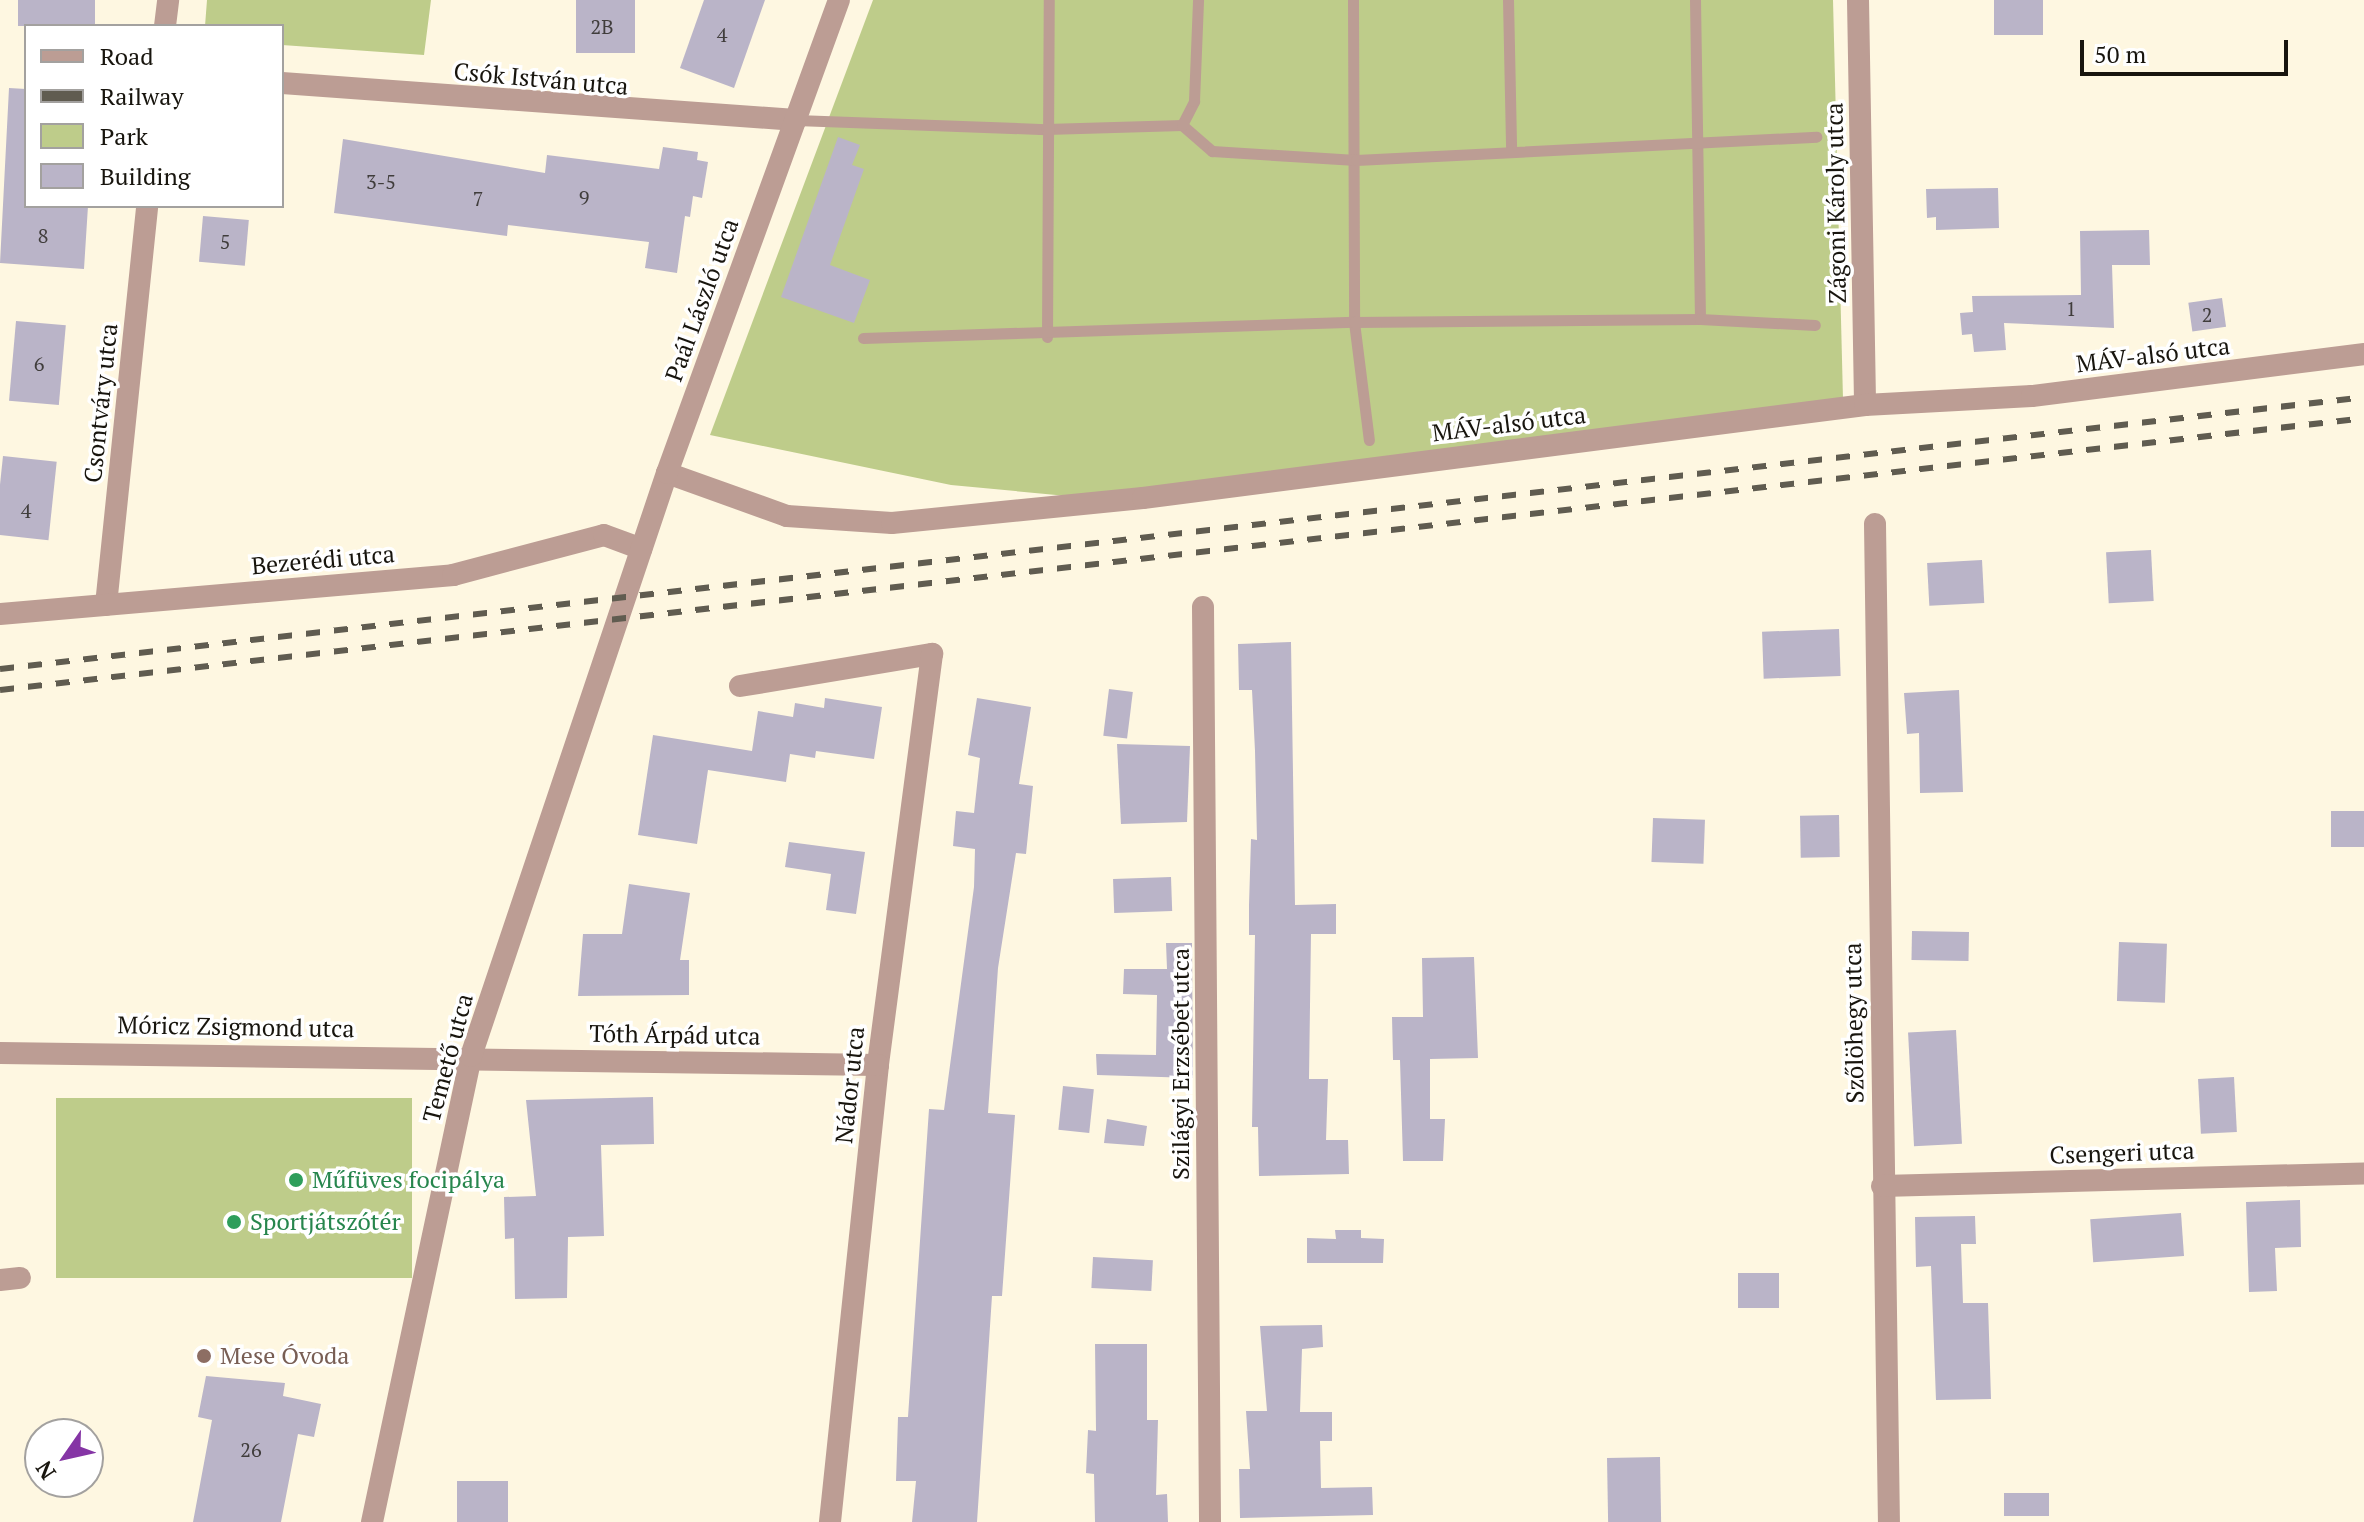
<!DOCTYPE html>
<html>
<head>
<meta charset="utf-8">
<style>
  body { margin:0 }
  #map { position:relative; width:2364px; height:1522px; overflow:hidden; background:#fef7e1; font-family:"PT Serif",serif }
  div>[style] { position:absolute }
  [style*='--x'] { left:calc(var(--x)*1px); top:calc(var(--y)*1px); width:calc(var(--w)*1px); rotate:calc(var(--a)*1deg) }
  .green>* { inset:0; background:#becc8a; transform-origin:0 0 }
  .building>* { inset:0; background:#bab4c8; transform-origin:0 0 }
  .service>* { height:11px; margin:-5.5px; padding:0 5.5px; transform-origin:5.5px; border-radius:5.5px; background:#bc9d94 }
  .minor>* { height:22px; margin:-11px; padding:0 11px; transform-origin:11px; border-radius:11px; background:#bc9d94 }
  .rail>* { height:6px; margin-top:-3px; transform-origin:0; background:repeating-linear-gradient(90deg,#605c50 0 14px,transparent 0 28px) }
  .dots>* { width:22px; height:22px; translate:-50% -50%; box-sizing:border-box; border:4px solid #fff; border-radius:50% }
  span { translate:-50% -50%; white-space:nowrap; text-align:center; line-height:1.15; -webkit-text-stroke:7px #fff; paint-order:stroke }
  .number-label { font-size:20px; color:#403d3c }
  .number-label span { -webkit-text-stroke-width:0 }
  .street-label { font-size:24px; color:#18150e }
  .leisure-label { font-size:24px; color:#27864d }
  .left { translate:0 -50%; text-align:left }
  .education-label { font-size:24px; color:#785e54 }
  .legend { position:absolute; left:24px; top:24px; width:260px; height:184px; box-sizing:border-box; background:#fff; border:2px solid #a3a19f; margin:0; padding:10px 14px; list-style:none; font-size:24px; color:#18150e }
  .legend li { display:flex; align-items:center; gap:16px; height:40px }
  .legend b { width:40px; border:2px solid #a3a19f }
  .north { position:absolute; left:24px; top:1418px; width:80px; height:80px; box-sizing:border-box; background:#fff; border:2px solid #a3a19f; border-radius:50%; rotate:236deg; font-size:22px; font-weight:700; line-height:32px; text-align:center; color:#18150e }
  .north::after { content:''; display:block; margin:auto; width:28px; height:36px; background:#8535a5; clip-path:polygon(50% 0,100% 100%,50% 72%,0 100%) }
  .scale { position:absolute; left:2080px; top:40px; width:208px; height:36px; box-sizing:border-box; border:4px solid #18150e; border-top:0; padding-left:10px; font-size:24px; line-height:28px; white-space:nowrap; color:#18150e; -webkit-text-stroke:6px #fff; paint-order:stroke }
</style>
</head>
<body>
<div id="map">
  <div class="green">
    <div style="clip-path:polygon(207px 0,431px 0,424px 55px,282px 45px,282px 26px,205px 26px)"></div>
    <div style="clip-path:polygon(873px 0,1833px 0,1843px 399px,1142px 503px,951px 485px,710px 435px)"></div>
    <div style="left:56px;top:1098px;width:356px;height:180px"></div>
  </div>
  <div class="building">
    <div style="left:18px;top:0;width:77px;height:26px"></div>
    <div style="left:576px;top:0;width:59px;height:53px"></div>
    <div style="clip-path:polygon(704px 0,765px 0,734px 88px,680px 68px)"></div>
    <div style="left:1994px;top:0;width:49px;height:35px"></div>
    <div style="clip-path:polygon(9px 88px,26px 89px,26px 206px,88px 206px,84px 269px,0 263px)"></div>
    <div style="clip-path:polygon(838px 137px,860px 145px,852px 165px,864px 169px,830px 265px,870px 280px,854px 323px,781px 297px)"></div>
    <div style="clip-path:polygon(343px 139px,545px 173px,547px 155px,659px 169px,663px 147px,698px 152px,697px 160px,708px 162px,702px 198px,693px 196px,690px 217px,685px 216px,677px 273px,645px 268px,649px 242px,508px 225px,507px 236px,334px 213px)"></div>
    <div style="clip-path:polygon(1998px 188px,1999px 228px,1936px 230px,1936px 217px,1927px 218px,1926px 189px)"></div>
    <div style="left:203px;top:216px;width:46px;height:46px;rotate:5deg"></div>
    <div style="clip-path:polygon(2149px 230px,2150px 265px,2112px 265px,2114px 328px,2004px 323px,2006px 350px,1974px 352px,1972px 334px,1962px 335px,1960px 313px,1973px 312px,1972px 296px,2081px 295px,2080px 231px)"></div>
    <div style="left:2222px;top:298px;width:29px;height:34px;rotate:82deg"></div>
    <div style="left:16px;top:321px;width:50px;height:80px;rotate:5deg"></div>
    <div style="left:3px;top:456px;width:54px;height:79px;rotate:6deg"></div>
    <div style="left:2151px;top:550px;width:51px;height:45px;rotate:87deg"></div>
    <div style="left:1982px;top:560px;width:43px;height:55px;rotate:87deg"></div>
    <div style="left:1839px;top:629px;width:47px;height:77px;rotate:88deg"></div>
    <div style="clip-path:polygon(1291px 642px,1295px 905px,1336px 904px,1336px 934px,1311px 934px,1309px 1079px,1328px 1079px,1326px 1140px,1348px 1140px,1349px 1174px,1259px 1176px,1258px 1127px,1252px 1127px,1255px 935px,1249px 935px,1249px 905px,1251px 839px,1257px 840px,1255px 751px,1252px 690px,1239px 690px,1238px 644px)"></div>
    <div style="left:1109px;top:689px;width:24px;height:47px;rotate:7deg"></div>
    <div style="clip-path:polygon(1959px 690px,1963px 792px,1920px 793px,1919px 733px,1907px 734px,1904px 693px)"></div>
    <div style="clip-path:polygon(825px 698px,882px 707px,874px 759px,816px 751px,815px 758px,790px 754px,786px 782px,708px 770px,697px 844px,638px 835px,653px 735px,752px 751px,758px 711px,793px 717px,795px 703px,824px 708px)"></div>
    <div style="clip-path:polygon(977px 698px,1031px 707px,1019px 784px,1033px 786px,1026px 854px,1016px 853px,998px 968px,988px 1113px,1015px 1115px,1002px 1296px,992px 1296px,977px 1522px,912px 1522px,916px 1481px,896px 1481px,898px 1417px,908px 1417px,929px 1109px,944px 1110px,974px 887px,975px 849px,953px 846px,956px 811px,974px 813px,980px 758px,968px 755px)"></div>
    <div style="clip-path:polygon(1117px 744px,1190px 746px,1187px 822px,1121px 824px)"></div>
    <div style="left:2364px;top:811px;width:36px;height:33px;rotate:90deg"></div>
    <div style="left:1839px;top:815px;width:42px;height:39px;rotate:89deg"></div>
    <div style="left:1653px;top:818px;width:52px;height:44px;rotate:2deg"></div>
    <div style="clip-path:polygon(789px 842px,865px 852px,856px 914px,826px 910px,831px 874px,785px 867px)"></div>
    <div style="left:1171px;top:877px;width:34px;height:58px;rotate:88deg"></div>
    <div style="clip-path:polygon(629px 884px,690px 893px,680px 960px,689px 960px,689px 995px,578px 996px,583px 934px,622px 934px)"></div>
    <div style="left:1912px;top:931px;width:57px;height:29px;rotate:1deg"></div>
    <div style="left:2119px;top:942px;width:48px;height:59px;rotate:2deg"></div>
    <div style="clip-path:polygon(1166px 943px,1192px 943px,1193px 1078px,1097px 1075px,1096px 1054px,1156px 1055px,1157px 995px,1123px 994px,1124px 969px,1167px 969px)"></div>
    <div style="clip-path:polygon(1474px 957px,1478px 1058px,1430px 1059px,1430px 1119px,1445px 1119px,1443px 1161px,1403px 1161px,1400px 1060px,1393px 1060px,1392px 1017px,1423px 1017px,1422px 958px)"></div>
    <div style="left:1956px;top:1030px;width:114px;height:48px;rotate:87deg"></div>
    <div style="left:2234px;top:1077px;width:55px;height:36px;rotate:87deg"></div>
    <div style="left:1063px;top:1086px;width:31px;height:44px;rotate:6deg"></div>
    <div style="clip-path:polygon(653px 1097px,654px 1144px,601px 1145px,604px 1236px,568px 1237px,567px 1298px,515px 1299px,514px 1238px,505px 1239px,504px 1197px,536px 1196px,526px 1100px)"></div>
    <div style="clip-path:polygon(1107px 1119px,1147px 1126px,1144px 1146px,1104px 1143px)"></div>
    <div style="clip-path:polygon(2300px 1200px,2301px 1247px,2275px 1248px,2277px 1291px,2249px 1292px,2246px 1202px)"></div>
    <div style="left:2181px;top:1213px;width:43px;height:91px;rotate:86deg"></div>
    <div style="clip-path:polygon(1975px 1216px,1976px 1244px,1961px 1244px,1963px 1303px,1988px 1303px,1991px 1399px,1936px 1400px,1931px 1266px,1916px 1267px,1915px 1217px)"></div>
    <div style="clip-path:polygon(1335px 1230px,1361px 1230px,1361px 1238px,1384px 1239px,1383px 1263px,1307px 1263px,1307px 1238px,1336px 1239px)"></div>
    <div style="left:1093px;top:1257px;width:60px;height:31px;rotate:3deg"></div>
    <div style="left:1738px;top:1273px;width:41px;height:35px"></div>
    <div style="clip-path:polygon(1322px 1325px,1323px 1347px,1302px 1349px,1300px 1412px,1332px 1412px,1332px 1441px,1320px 1441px,1321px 1488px,1372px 1487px,1373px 1515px,1240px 1518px,1239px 1469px,1250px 1469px,1246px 1411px,1267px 1411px,1260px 1326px)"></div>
    <div style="clip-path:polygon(1095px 1344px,1147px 1344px,1147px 1420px,1158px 1420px,1156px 1495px,1167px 1494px,1168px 1522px,1095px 1522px,1094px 1474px,1086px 1473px,1088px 1430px,1096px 1431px)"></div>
    <div style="clip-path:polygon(206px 1376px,285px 1383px,283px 1396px,321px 1404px,314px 1437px,298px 1434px,281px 1522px,193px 1522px,212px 1420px,198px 1417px)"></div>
    <div style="left:1660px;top:1457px;width:65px;height:53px;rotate:89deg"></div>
    <div style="left:457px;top:1481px;width:51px;height:41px"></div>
    <div style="left:2049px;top:1493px;width:23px;height:45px;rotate:90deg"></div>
  </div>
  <div class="service">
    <div style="--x:1353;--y:0;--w:322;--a:89.8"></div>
    <div style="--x:1354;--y:322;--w:119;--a:82.8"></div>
    <div style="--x:1508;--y:0;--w:148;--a:88.8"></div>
    <div style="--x:1695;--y:0;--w:319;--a:89.1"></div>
    <div style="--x:796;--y:120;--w:250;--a:2.1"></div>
    <div style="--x:1046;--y:129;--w:136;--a:-1.7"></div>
    <div style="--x:1182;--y:125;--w:40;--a:41"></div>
    <div style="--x:1212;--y:151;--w:144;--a:3.6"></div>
    <div style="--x:1356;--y:160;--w:461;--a:-2.9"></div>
    <div style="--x:1182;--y:125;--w:27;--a:-63"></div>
    <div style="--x:1194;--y:101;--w:101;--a:-87.7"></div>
    <div style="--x:1047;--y:337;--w:337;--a:-89.7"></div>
    <div style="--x:863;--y:338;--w:491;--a:-1.9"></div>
    <div style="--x:1354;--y:322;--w:346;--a:-0.5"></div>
    <div style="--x:1700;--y:319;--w:115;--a:3"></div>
  </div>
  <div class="minor">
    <div style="--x:1858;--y:0;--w:405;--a:89"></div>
    <div style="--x:165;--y:26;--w:26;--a:-83"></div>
    <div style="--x:282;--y:83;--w:515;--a:4.12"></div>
    <div style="--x:667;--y:473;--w:127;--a:19.7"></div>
    <div style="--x:787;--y:516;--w:105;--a:3.8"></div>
    <div style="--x:892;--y:523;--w:252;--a:-5.7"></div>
    <div style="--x:1143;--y:498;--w:728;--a:-7.34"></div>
    <div style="--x:1865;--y:405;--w:167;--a:-3.1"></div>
    <div style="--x:2032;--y:396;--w:335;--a:-7.2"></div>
    <div style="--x:1875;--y:524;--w:998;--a:89.2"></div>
    <div style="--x:106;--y:605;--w:401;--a:-84.1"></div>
    <div style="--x:1203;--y:607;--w:915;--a:89.56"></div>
    <div style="--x:0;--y:614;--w:455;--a:-4.9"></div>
    <div style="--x:453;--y:575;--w:156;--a:-14.8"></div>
    <div style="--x:604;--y:535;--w:40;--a:20.2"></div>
    <div style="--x:740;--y:686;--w:195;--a:-9.5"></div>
    <div style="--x:932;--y:654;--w:415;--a:97.5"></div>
    <div style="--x:878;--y:1065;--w:460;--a:96"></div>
    <div style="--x:0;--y:1053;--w:878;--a:0.78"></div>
    <div style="--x:1882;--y:1186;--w:482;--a:-1.5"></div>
    <div style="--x:0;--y:1280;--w:20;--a:-6"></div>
    <div style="--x:372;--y:1522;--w:476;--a:-78"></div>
    <div style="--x:471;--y:1056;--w:615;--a:-71.42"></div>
    <div style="--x:667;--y:473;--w:503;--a:-70.02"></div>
  </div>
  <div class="rail">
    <div style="--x:0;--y:669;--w:2380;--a:-6.56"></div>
    <div style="--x:0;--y:690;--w:2380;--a:-6.56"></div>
  </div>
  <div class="dots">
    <div style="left:296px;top:1180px;background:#2e9e5b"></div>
    <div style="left:234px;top:1222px;background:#2e9e5b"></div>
    <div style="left:204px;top:1356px;background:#8d6e63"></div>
  </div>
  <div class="number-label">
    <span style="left:602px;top:26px">2B</span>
    <span style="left:722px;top:34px">4</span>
    <span style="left:381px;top:181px">3-5</span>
    <span style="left:584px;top:197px">9</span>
    <span style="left:478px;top:198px">7</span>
    <span style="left:43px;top:235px">8</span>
    <span style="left:225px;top:241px">5</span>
    <span style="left:2071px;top:308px">1</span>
    <span style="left:2207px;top:314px">2</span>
    <span style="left:39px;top:363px">6</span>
    <span style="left:26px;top:510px">4</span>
    <span style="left:251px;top:1449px">26</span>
  </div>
  <div class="street-label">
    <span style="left:541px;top:79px;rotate:5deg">Csók István utca</span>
    <span style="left:1836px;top:203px;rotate:-91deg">Zágoni Károly utca</span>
    <span style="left:702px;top:300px;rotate:-70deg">Paál László utca</span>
    <span style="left:2153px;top:355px;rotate:-7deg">MÁV-alsó utca</span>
    <span style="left:101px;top:403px;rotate:-84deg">Csontváry utca</span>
    <span style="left:1509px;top:424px;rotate:-7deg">MÁV-alsó utca</span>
    <span style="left:323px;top:560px;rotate:-5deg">Bezerédi utca</span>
    <span style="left:1854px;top:1023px;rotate:-91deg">Szőlöhegy utca</span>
    <span style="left:236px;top:1027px;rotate:1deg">Móricz Zsigmond utca</span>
    <span style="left:675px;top:1035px;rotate:1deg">Tóth Árpád utca</span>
    <span style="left:448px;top:1058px;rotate:-75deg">Temető utca</span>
    <span style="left:1181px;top:1064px;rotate:-90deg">Szilágyi Erzsébet utca</span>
    <span style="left:850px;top:1085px;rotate:-84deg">Nádor utca</span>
    <span style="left:2122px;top:1153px;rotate:-2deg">Csengeri utca</span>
  </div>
  <div class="leisure-label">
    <span class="left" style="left:312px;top:1180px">Műfüves focipálya</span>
    <span class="left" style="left:250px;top:1222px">Sportjátszótér</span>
  </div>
  <div class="education-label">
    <span class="left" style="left:220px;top:1356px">Mese Óvoda</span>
  </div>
  <ul class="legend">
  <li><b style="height:10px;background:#bc9d94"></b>Road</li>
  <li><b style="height:10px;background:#605c50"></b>Railway</li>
  <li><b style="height:22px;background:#becc8a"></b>Park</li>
  <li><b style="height:22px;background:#bab4c8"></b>Building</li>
  </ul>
  <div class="north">N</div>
  <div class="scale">50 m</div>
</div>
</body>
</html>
